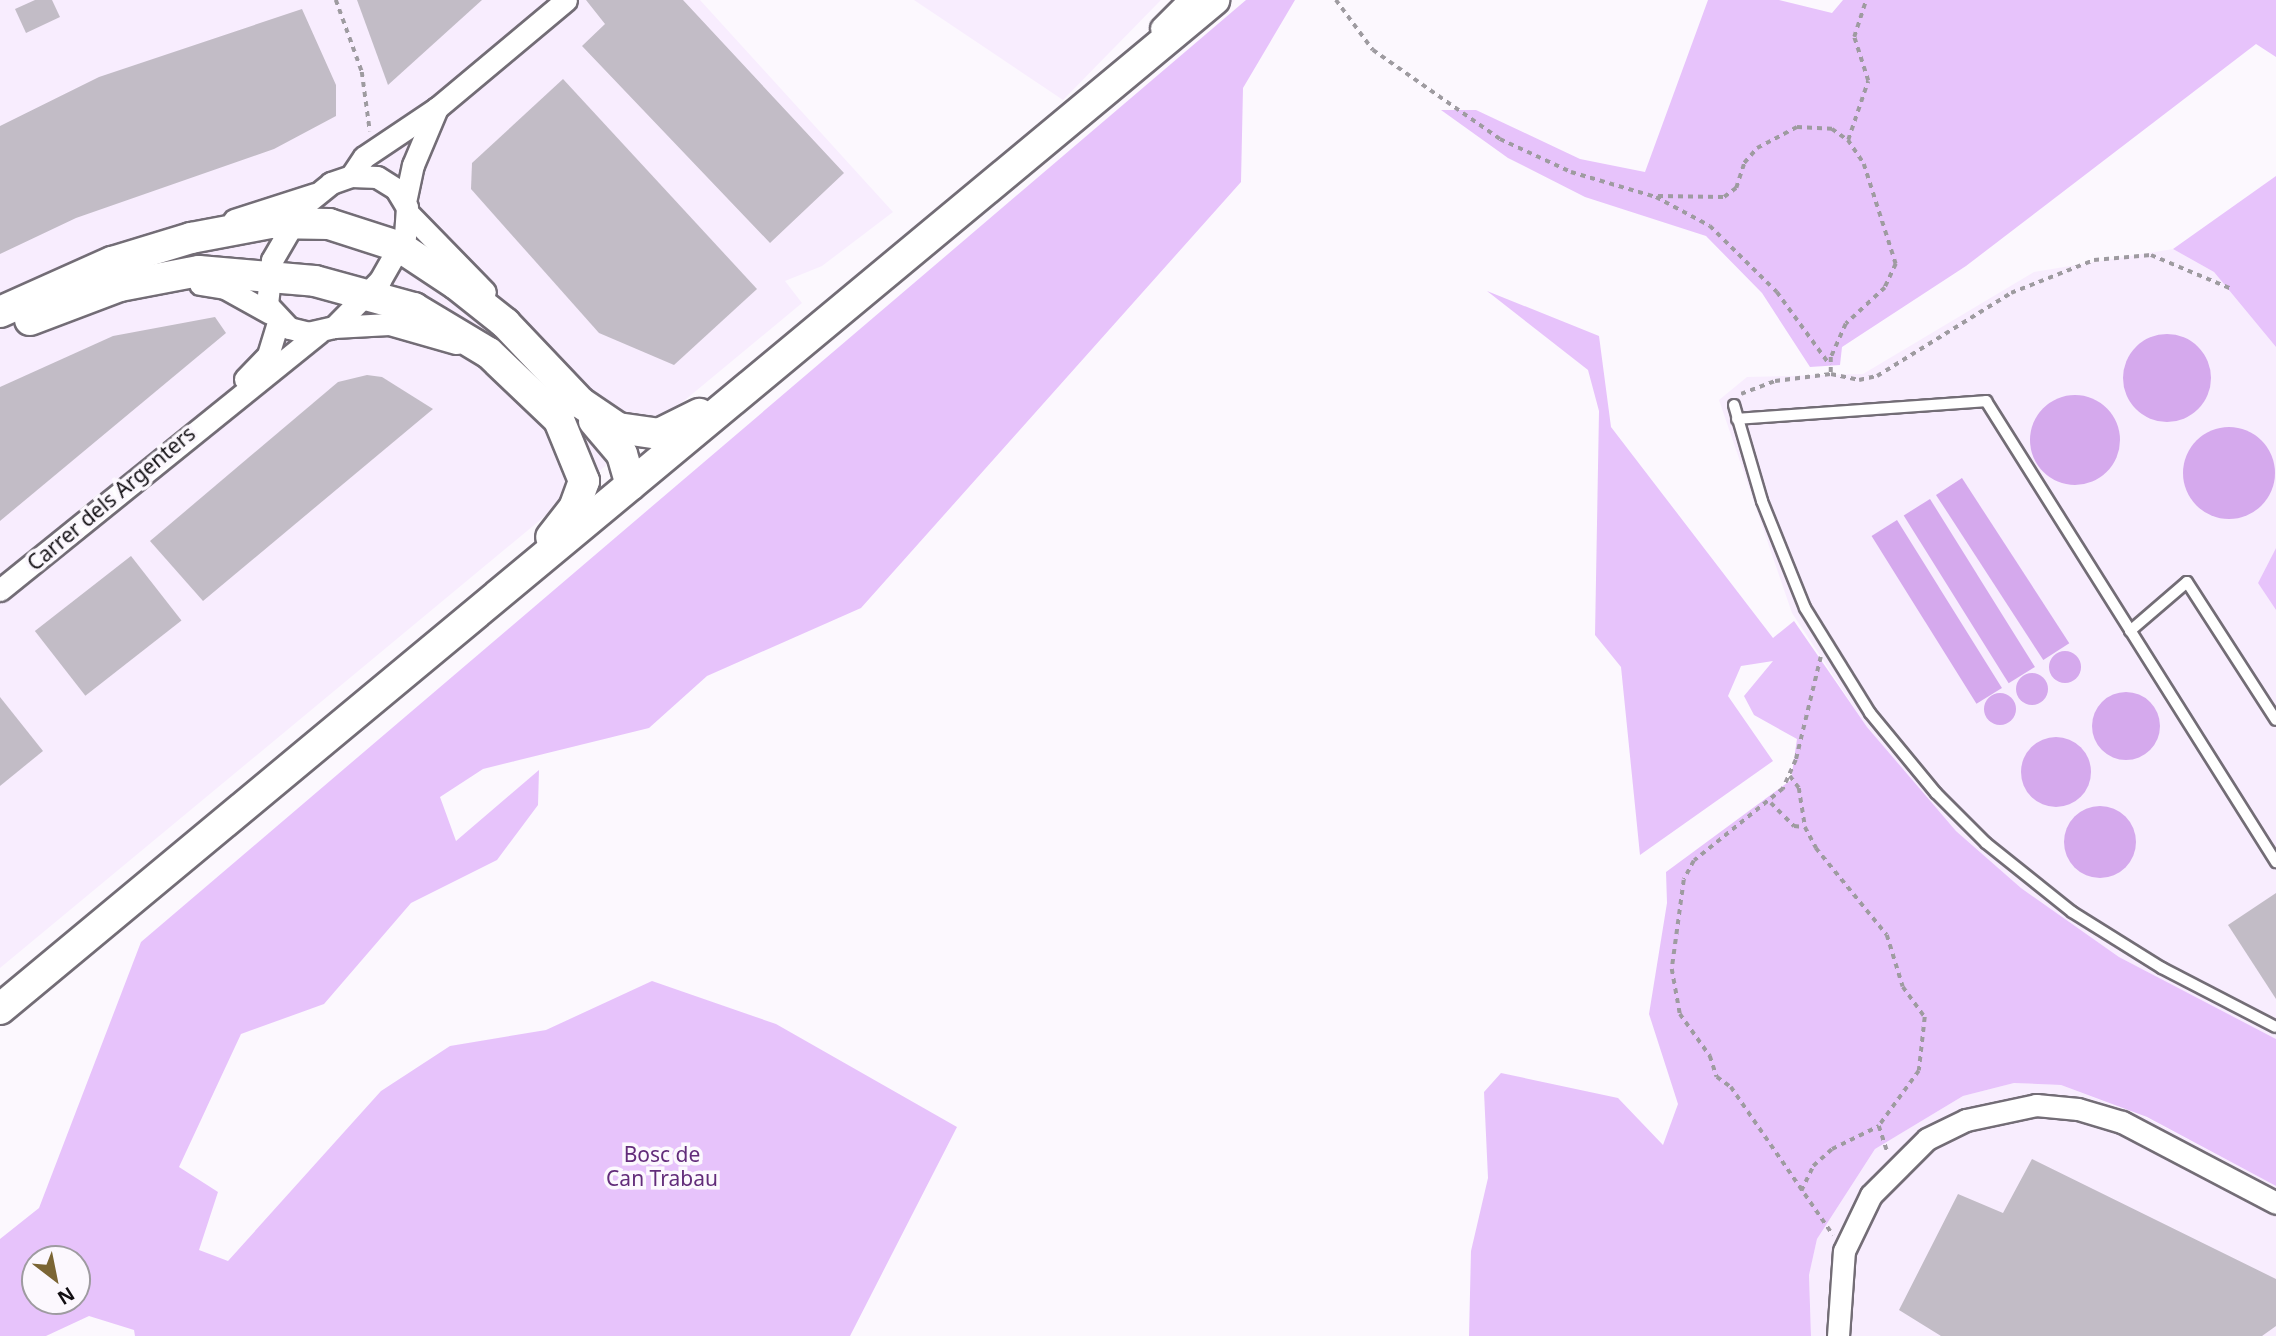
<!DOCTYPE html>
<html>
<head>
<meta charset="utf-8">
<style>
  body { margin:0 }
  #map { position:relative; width:2276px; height:1336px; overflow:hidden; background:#fcf8fe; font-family:"Noto Sans",sans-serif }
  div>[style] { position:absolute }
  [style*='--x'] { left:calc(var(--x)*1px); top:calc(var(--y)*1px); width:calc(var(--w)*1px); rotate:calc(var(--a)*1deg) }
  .built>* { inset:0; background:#f8edfe }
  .green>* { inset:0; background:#e7c3fb }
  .water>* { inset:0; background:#d5a9ed; transform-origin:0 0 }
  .round { border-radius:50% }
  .building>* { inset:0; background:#c2bcc6; transform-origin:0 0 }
  .path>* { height:3.5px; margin-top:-1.75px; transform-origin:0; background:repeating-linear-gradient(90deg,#9e9ba0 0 5px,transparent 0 10px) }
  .roads { filter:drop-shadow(2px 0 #736d76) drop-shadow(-2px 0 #736d76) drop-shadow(0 2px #736d76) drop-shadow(0 -2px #736d76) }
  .lane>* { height:10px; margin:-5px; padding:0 5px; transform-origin:5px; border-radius:5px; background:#fff }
  .street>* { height:21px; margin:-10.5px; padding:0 10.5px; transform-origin:10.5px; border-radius:10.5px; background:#fff }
  .secondary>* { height:30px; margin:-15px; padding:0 15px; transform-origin:15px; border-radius:15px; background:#fff }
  span { translate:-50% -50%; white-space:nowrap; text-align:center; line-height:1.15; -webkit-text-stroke:7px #fcf8fe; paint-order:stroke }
  .street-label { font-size:21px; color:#120f13 }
  .park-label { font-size:21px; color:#622c7a }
  .north { position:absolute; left:21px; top:1245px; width:70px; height:70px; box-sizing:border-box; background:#fcf8fe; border:2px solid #9e9ba0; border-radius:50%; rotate:148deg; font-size:19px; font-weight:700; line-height:28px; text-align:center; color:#120f13 }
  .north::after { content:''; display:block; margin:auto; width:24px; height:32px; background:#7b6534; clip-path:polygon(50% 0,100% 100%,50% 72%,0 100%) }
</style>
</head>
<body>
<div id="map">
  <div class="built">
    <div style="clip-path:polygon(0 0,700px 0,893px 212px,822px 266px,785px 281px,802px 303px,0 968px)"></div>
    <div style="clip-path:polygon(914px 0,1161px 0,1063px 100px)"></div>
    <div style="clip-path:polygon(2173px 249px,2214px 272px,2276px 347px,2276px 548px,2258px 583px,2276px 610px,2276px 1039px,2119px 957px,2021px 888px,1956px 831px,1867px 727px,1792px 613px,1719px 400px,1747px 377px,1863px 374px,2034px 272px)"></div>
    <div style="clip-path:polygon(2014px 1083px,2061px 1085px,2147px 1118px,2276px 1186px,2276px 1336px,1811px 1336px,1809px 1274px,1817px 1239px,1875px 1149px,1963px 1096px)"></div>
  </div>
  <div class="green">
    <div style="clip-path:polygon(evenodd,1246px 0,1295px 0,1243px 88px,1241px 182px,861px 608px,707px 676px,649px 728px,483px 769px,440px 797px,456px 841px,539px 770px,538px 805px,497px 860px,411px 903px,324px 1004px,241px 1034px,179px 1167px,218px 1192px,199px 1250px,228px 1261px,381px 1091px,450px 1046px,546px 1030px,652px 981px,776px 1024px,957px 1127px,850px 1336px,135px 1336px,134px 1330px,89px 1316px,46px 1336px,0 1336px,0 1239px,39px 1208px,141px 942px,1246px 0,35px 1259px,77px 1259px,77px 1301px,35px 1301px,35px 1259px)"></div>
    <div style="clip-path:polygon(1708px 0,1779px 0,1832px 13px,1843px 0,2276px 0,2276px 57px,2256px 44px,1966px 266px,1842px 347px,1840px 365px,1810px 367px,1762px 293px,1706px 236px,1585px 197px,1508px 158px,1441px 110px,1476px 110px,1580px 159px,1645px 172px)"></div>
    <div style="clip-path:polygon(2276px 176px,2276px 347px,2214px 272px,2173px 249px)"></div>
    <div style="clip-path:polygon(1487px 291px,1599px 336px,1611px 427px,1773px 638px,1794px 621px,1867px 727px,1956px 831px,2021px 888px,2119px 957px,2276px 1039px,2276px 1186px,2147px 1117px,2061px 1085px,2014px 1083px,1963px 1096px,1875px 1149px,1817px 1239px,1809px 1275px,1811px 1336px,1469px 1336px,1471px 1251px,1488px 1178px,1484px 1092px,1501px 1073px,1618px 1098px,1663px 1145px,1678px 1104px,1649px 1014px,1667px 903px,1666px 872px,1791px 780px,1797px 739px,1754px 715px,1744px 696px,1773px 661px,1741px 666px,1728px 696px,1773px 761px,1640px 855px,1621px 667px,1595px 635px,1599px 411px,1588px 370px)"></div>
    <div style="clip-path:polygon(2276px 548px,2276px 610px,2258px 583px)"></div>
  </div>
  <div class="water">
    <div class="round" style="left:2123px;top:334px;width:88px;height:88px"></div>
    <div class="round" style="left:2030px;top:395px;width:90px;height:90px"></div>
    <div class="round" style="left:2183px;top:427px;width:92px;height:92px"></div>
    <div style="left:1962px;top:478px;width:197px;height:31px;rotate:57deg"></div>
    <div style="left:1930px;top:499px;width:198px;height:31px;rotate:58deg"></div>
    <div style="left:1897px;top:520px;width:198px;height:30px;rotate:58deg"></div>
    <div class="round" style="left:2049px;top:651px;width:32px;height:32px"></div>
    <div class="round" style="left:2016px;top:673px;width:32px;height:32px"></div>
    <div class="round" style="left:2092px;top:692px;width:68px;height:68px"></div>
    <div class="round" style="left:1984px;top:693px;width:32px;height:32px"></div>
    <div class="round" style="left:2021px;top:737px;width:70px;height:70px"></div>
    <div class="round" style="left:2064px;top:806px;width:72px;height:72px"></div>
  </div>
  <div class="building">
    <div style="clip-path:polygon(35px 0,52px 0,60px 17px,26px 33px,15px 9px)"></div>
    <div style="clip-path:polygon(357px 0,482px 0,388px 85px)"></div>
    <div style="clip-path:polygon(586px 0,683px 0,844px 173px,770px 243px,582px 46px,605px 24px)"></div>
    <div style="clip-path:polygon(302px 9px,336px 85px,336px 116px,274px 149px,76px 218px,0 254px,0 126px,99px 77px)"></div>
    <div style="clip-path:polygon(563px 79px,757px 289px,674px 365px,599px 333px,471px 189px,472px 163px)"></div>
    <div style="clip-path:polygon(215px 317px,226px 333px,0 521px,0 387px,113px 336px)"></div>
    <div style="clip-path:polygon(367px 375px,382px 377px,433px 409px,203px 601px,150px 541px,338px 382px)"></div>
    <div style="left:131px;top:556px;width:82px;height:122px;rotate:52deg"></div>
    <div style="clip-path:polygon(0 697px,43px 751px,0 786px)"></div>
    <div style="clip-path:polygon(2276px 893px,2276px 999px,2228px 925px)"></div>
    <div style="clip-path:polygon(2032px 1159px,2276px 1279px,2276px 1326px,2262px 1336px,1941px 1336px,1899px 1310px,1958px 1194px,2003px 1213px)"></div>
  </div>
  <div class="path">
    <div style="--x:336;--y:0;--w:77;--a:70.1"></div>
    <div style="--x:362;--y:72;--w:60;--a:82.3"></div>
    <div style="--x:1336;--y:0;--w:62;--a:53.5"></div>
    <div style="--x:1373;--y:50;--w:155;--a:35"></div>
    <div style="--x:1500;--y:139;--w:78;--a:24.9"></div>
    <div style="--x:1571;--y:172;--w:89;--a:16.4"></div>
    <div style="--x:1656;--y:197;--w:61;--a:28.2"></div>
    <div style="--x:1710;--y:226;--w:94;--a:44.6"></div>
    <div style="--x:1777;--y:292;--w:90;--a:54"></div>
    <div style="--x:1848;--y:140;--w:62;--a:-71.3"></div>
    <div style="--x:1868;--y:81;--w:46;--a:-107.7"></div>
    <div style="--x:1854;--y:37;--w:39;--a:-72"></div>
    <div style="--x:1658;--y:196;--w:66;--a:0.9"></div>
    <div style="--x:1724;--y:197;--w:15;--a:-37"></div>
    <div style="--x:1736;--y:188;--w:26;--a:-72"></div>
    <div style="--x:1744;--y:163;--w:20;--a:-49"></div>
    <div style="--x:1757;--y:148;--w:45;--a:-27.7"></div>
    <div style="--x:1797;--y:127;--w:35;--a:3"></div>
    <div style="--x:1832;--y:129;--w:19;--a:35"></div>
    <div style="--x:1848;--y:140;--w:29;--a:56"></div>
    <div style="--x:1864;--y:164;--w:105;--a:72.3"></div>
    <div style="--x:1896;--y:264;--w:26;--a:115"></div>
    <div style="--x:1885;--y:288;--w:53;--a:137.3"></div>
    <div style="--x:1846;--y:324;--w:36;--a:114"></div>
    <div style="--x:1831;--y:357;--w:17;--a:90"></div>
    <div style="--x:1741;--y:394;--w:36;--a:-21"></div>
    <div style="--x:1775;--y:381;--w:56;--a:-7.1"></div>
    <div style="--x:1831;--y:374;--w:29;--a:12"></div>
    <div style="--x:1859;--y:380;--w:18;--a:-13"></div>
    <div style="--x:1877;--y:376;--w:158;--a:-31.8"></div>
    <div style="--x:2011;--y:293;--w:89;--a:-21.7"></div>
    <div style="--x:2094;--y:260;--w:57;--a:-5"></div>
    <div style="--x:2151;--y:255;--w:88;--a:22.8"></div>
    <div style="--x:1821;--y:657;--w:106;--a:103.6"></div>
    <div style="--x:1796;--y:760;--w:32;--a:114"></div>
    <div style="--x:1783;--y:789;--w:114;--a:141"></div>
    <div style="--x:1694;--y:861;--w:21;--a:118"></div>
    <div style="--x:1684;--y:880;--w:90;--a:97.7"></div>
    <div style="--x:1672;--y:969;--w:46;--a:79.9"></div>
    <div style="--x:1680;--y:1014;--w:52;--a:54.5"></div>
    <div style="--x:1710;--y:1056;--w:22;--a:72"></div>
    <div style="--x:1717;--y:1077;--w:17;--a:36"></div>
    <div style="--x:1731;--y:1087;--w:180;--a:55.4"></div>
    <div style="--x:1790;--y:776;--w:15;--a:53"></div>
    <div style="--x:1799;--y:788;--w:39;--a:81"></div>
    <div style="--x:1805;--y:827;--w:24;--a:62"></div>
    <div style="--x:1816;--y:848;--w:112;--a:50.8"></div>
    <div style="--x:1887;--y:935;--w:54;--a:72.9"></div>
    <div style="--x:1903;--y:987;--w:37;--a:54"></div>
    <div style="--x:1925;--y:1017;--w:54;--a:96.3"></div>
    <div style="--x:1919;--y:1071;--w:68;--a:126"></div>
    <div style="--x:1879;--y:1126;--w:26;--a:72"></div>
    <div style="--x:1771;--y:803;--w:33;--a:45"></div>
    <div style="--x:1794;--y:826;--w:10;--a:6"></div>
    <div style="--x:1801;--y:1191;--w:28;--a:-64"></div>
    <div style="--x:1813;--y:1166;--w:25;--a:-42"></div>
    <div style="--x:1832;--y:1149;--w:52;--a:-26.1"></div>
  </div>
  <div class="roads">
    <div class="lane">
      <div style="--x:1734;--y:405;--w:100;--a:73.7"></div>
      <div style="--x:1762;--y:501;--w:115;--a:68.1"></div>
      <div style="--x:1805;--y:608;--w:123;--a:58.2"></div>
      <div style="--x:1870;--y:713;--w:104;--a:50.5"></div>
      <div style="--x:1936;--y:793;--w:71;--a:45"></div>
      <div style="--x:1986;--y:843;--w:110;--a:38.7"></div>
      <div style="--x:2072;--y:912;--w:106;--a:31.9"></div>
      <div style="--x:2162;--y:968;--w:128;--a:27.4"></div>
      <div style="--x:1737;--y:419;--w:250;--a:-4.1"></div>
      <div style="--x:1986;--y:401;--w:545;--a:57.83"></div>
      <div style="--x:2130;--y:631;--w:75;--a:-40.7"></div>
      <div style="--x:2187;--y:582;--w:164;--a:57.2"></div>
    </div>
    <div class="street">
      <div style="--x:1161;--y:28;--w:40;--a:-45"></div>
      <div style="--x:351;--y:176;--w:26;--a:2"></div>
      <div style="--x:377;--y:177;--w:22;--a:32"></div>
      <div style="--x:396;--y:189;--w:21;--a:59"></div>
      <div style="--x:407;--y:207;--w:29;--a:94"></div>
      <div style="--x:405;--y:236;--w:51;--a:119.6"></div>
      <div style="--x:380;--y:280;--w:66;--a:134.4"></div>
      <div style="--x:334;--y:327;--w:26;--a:167"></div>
      <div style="--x:309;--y:333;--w:21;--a:-166"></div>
      <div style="--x:289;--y:328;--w:33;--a:-133"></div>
      <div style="--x:267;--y:304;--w:44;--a:-83.5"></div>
      <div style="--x:272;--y:260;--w:64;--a:-59.8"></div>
      <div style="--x:304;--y:205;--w:35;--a:-39"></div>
      <div style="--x:331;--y:183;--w:21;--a:-19"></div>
      <div style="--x:351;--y:176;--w:23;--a:-56"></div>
      <div style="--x:364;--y:157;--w:88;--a:-33.9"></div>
      <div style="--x:437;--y:108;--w:168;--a:-39.9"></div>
      <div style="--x:405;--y:202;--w:38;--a:-78"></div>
      <div style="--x:413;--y:165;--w:62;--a:-67.2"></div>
      <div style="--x:408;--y:213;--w:110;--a:45.7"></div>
      <div style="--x:234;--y:220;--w:85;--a:-17.8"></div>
      <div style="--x:200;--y:284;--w:25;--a:9"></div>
      <div style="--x:225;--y:288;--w:51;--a:29.1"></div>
      <div style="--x:334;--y:327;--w:55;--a:-3.1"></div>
      <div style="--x:389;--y:324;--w:70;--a:15.8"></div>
      <div style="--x:245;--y:379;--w:33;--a:-46"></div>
      <div style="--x:268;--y:355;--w:34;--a:-73"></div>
      <div style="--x:0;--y:590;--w:410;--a:-38.9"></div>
      <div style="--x:1838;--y:1336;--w:85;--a:-86"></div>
      <div style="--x:1844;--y:1251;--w:62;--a:-64.3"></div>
      <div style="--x:1871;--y:1195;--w:79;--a:-45"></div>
      <div style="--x:1927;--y:1139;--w:43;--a:-26"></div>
      <div style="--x:1966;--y:1120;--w:72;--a:-12.1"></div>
      <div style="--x:2036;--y:1105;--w:42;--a:5.4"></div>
      <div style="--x:2078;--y:1109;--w:46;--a:16.5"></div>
      <div style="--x:2122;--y:1122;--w:174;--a:27.7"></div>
    </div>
    <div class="secondary">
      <div style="--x:0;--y:312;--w:123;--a:-24.1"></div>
      <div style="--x:112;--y:262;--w:83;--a:-16.9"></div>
      <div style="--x:191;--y:238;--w:81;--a:-10.6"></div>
      <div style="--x:271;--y:223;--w:58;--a:1"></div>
      <div style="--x:329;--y:224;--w:75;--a:17.9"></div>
      <div style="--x:400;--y:247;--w:67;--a:33.5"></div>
      <div style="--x:456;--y:284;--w:63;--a:38.5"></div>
      <div style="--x:505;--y:323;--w:110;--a:46.5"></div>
      <div style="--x:581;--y:403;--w:45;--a:34"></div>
      <div style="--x:618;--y:428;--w:41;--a:8.3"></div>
      <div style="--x:659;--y:434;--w:45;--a:-26.6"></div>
      <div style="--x:30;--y:320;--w:96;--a:-20.7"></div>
      <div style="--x:120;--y:286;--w:80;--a:-10.8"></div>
      <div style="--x:199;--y:271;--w:116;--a:4.9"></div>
      <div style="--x:315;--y:281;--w:103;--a:15.3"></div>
      <div style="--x:414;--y:308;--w:87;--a:31"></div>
      <div style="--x:489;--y:353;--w:97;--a:43.7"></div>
      <div style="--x:559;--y:420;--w:66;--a:67.7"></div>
      <div style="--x:584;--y:481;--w:29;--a:110"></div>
      <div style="--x:574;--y:508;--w:37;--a:128"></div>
      <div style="--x:594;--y:421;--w:43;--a:49.7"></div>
      <div style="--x:622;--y:454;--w:32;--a:74"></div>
      <div style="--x:0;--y:1009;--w:1579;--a:-39.73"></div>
    </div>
  </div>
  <div class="street-label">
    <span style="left:111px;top:498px;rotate:-40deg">Carrer dels Argenters</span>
  </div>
  <div class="park-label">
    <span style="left:662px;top:1166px">Bosc de<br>Can Trabau</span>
  </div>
  <div class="north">N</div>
</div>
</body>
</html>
